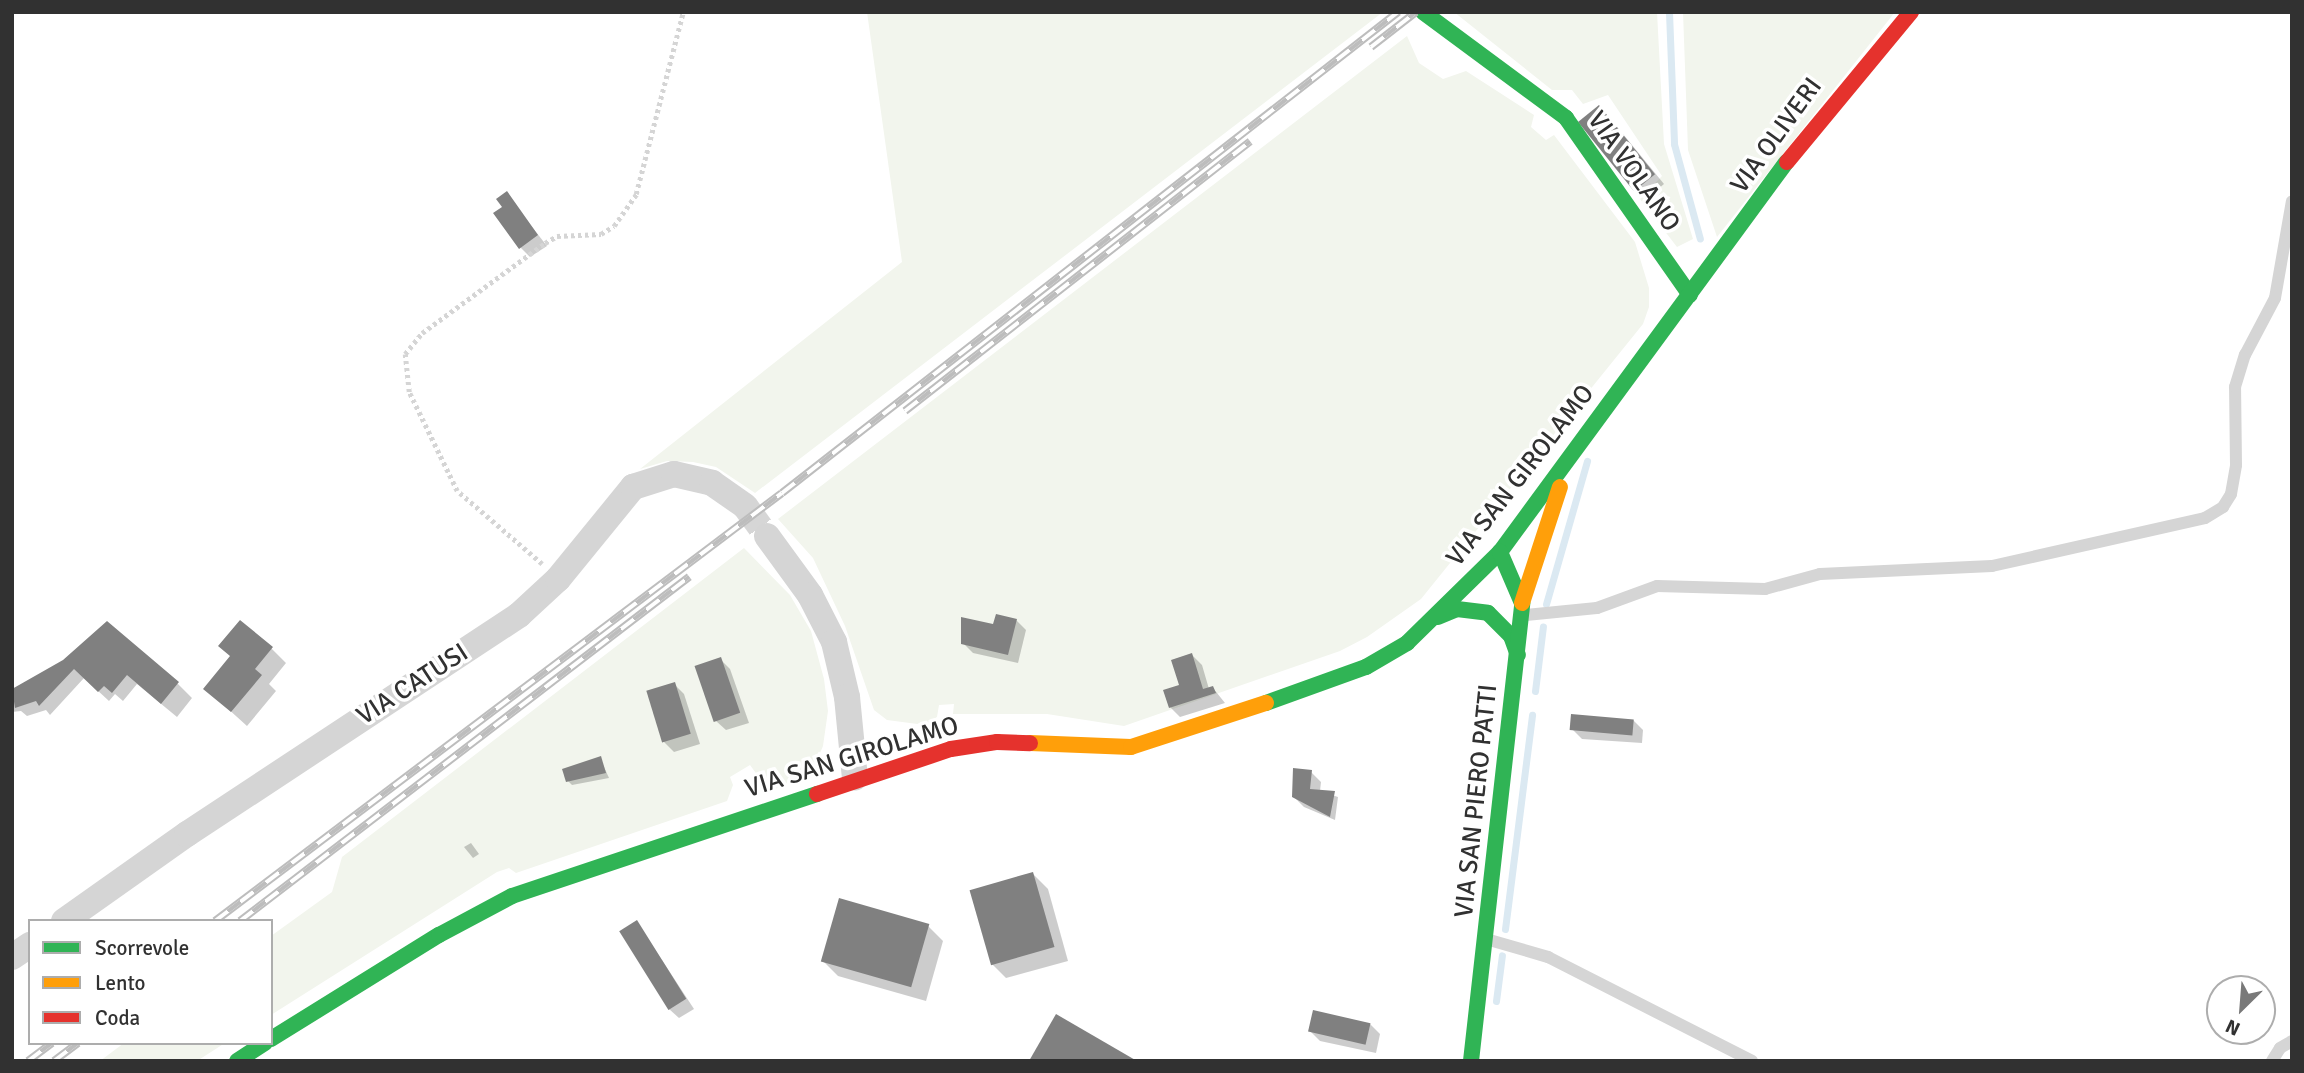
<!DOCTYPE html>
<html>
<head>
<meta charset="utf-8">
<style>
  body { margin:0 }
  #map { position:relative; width:2304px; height:1073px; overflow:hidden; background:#fff; font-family:Signika,sans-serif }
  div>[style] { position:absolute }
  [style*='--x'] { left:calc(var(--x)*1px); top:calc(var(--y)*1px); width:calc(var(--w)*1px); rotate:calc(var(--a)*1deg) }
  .green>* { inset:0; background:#f2f5ed }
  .shadow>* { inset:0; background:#0003 }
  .stream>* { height:7px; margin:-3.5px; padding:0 3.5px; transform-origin:3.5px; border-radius:3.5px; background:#dbe9f2 }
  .building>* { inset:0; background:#808080; transform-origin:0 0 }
  .street-tunnel>* { height:26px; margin-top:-13px; transform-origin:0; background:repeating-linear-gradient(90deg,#d6d6d6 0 26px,transparent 0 39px) }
  .path>* { height:4.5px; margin-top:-2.25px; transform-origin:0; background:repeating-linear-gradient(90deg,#d5d5d5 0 3.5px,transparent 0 7px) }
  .lane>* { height:12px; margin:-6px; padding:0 6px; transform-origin:6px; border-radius:6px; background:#d5d5d5 }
  .street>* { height:26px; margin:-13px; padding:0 13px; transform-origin:13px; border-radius:13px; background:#d5d5d5 }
  .fast>* { height:16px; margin:-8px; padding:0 8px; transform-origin:8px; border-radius:8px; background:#30b455 }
  .slow>* { height:16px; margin:-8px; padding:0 8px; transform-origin:8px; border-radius:8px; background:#ff9f0a }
  .jam>* { height:16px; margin:-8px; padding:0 8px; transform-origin:8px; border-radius:8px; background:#e5322d }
  .rail>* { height:8px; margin-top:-4px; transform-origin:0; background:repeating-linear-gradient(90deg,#fff 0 16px,#bdbdbd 0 32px); box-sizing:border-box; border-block:2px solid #bdbdbd }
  span { translate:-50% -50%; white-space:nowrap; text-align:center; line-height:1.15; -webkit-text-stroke:7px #fff; paint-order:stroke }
  .street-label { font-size:26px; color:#313131 }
  .frame { position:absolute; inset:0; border:14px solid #313131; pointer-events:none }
  .legend { position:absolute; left:28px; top:919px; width:245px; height:126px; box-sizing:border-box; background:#fff; border:2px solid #adadad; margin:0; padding:9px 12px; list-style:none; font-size:21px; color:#313131 }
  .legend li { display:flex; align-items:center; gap:14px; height:35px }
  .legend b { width:35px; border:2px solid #adadad }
  .north { position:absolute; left:2206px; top:975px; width:70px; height:70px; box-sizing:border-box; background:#fff; border:2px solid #adadad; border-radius:50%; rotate:205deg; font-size:19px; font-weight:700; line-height:28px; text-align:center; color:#313131 }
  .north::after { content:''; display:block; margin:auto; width:24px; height:32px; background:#797979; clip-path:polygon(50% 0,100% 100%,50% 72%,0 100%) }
</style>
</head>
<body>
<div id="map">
  <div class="green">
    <div style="clip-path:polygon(867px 12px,1383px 12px,755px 493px,716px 467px,693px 462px,667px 461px,640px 469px,902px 262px)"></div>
    <div style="clip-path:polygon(1454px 12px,1657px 12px,1664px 144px,1693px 239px,1677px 247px,1640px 199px,1662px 176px,1608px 95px,1583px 104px,1572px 90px,1552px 90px)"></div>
    <div style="clip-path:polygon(1683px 12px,1895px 12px,1717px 237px,1688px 150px)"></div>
    <div style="clip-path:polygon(1407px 36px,1419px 63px,1443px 79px,1466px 71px,1534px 115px,1531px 127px,1546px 140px,1554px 135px,1635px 242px,1649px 288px,1649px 307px,1643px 324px,1421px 599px,1367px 637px,1340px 651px,1124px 726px,1047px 714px,953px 714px,954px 704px,939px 705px,937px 717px,925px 725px,887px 720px,874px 710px,845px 626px,813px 558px,778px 519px)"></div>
    <div style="clip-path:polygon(744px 548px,790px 595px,811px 631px,824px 679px,828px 711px,823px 746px,815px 765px,802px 779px,769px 791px,750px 765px,730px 777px,733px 785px,727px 801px,516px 873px,509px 868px,497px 872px,271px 1015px,271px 936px,332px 892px,342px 857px)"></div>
    <div style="clip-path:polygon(124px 1043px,225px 1043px,197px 1061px,100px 1061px)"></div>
  </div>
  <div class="shadow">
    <div style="clip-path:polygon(1609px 117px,1664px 184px,1646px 199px,1636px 189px)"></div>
    <div style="clip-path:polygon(506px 194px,547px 246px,530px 257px,521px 248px,505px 208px)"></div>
    <div style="clip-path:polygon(1016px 620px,1026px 630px,1018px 663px,973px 653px,963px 643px)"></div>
    <div style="clip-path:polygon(271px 648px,286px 663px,269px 684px,276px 691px,247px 726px,205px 688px)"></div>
    <div style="clip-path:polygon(1192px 655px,1202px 665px,1209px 689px,1213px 688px,1225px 703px,1180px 717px,1170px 707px)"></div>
    <div style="clip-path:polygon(720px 659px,730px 669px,749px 723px,726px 730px,716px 721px)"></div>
    <div style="clip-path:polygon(64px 662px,178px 684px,192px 698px,177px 717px,137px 684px,123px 701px,115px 694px,109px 701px,84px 678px,50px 715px,46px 710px,27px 716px,21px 711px,12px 712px,12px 691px)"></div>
    <div style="clip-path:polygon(674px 684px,684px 694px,700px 744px,674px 752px,664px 742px)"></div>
    <div style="clip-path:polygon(1633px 720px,1643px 730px,1642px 743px,1582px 739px,1572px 729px)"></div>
    <div style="clip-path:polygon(600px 758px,609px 778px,572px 785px,568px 781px)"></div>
    <div style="clip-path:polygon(1311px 772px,1321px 782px,1320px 791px,1338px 797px,1335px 820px,1304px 807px,1294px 797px)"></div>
    <div style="clip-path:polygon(471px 843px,479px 854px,473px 858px,464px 847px)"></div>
    <div style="clip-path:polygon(1033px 874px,1048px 889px,1068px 961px,1006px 978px,991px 963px)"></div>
    <div style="clip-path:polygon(637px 922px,694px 1009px,679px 1018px,669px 1009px)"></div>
    <div style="clip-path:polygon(928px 926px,943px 941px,926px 1001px,838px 976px,823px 961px)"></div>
    <div style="clip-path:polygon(1370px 1024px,1380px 1034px,1376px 1053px,1320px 1041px,1310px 1031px)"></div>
  </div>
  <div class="stream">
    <div style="--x:1669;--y:12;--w:132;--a:87.8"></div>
    <div style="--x:1674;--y:144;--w:98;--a:74.7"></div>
    <div style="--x:1546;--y:604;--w:149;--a:-74"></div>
    <div style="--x:1535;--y:691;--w:65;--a:-83"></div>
    <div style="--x:1505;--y:929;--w:216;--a:-82.8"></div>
    <div style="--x:1496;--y:1001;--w:46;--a:-82.6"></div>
  </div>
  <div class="building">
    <div style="left:1599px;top:105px;width:89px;height:27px;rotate:51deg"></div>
    <div style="clip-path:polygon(507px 191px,538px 235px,519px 249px,493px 213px,502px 207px,496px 199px)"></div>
    <div style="clip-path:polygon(996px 614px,1017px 619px,1008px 655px,961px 644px,961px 617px,993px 624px)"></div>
    <div style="clip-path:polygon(240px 620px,273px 647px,255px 669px,262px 675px,231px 712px,203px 689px,230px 656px,218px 646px)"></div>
    <div style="clip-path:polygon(107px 621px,179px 682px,161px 704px,127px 675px,112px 693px,104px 686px,98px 692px,74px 669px,39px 706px,36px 701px,15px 708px,12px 689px,63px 660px)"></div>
    <div style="clip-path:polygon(1192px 653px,1203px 689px,1213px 686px,1216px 693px,1169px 708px,1163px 690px,1179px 685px,1171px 660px)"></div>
    <div style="left:721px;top:657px;width:59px;height:28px;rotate:71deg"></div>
    <div style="left:675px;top:682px;width:54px;height:30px;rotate:73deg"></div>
    <div style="left:1571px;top:714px;width:63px;height:16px;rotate:5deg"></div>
    <div style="clip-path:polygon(601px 756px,606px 773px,566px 782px,562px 769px)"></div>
    <div style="clip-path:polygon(1293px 768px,1312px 770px,1310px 789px,1335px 791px,1330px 817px,1292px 797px)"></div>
    <div style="left:1033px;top:872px;width:78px;height:66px;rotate:74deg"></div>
    <div style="left:839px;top:898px;width:94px;height:66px;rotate:16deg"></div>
    <div style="left:637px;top:920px;width:93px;height:21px;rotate:58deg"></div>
    <div style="left:1313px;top:1010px;width:59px;height:22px;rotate:13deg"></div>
    <div style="clip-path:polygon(1056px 1014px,1137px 1061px,1029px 1061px)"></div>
  </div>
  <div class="street-tunnel">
    <div style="--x:745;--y:506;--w:37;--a:54"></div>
  </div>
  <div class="path">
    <div style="--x:542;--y:564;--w:112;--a:-139.3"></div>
    <div style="--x:457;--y:491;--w:110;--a:-115.9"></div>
    <div style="--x:409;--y:392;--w:38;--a:-96"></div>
    <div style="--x:405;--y:354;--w:27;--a:-51"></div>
    <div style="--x:422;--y:333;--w:152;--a:-36.2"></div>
    <div style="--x:545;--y:243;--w:14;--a:-30"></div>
    <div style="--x:557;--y:236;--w:44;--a:-2.6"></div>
    <div style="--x:601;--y:234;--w:15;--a:-32"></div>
    <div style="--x:614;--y:226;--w:39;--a:-55"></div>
    <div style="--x:636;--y:194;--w:188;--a:-75.5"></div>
  </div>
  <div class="lane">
    <div style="--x:1526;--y:615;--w:71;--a:-5.6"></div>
    <div style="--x:1597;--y:608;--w:64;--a:-20.1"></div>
    <div style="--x:1657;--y:586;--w:108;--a:1.6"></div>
    <div style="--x:1765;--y:589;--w:57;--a:-15.3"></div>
    <div style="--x:1820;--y:574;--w:172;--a:-2.7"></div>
    <div style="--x:1992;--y:566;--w:218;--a:-12.7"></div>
    <div style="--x:2205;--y:518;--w:21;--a:-31"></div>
    <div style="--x:2223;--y:507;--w:15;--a:-58"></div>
    <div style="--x:2231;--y:494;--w:29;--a:-80"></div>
    <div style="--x:2236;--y:465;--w:78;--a:-90.7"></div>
    <div style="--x:2235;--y:387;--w:34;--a:-73"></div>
    <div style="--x:2245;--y:355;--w:64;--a:-62.2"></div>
    <div style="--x:2275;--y:298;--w:98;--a:-80.1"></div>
    <div style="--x:1486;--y:939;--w:65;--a:16.2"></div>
    <div style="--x:1548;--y:957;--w:229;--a:27"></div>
    <div style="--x:2272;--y:1061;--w:15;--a:-58"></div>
    <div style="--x:2280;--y:1048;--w:14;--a:-30"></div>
  </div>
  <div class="street">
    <div style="--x:767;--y:536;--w:73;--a:53.9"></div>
    <div style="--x:810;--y:595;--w:53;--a:62.9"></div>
    <div style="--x:834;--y:642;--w:57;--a:76.7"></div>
    <div style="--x:847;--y:697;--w:81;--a:84.4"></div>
    <div style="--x:64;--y:921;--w:151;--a:-35.3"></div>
    <div style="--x:187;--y:834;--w:398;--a:-33.4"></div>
    <div style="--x:519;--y:615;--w:53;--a:-42.7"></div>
    <div style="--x:558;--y:579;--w:119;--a:-50.8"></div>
    <div style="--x:633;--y:487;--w:43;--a:-17.6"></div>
    <div style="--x:674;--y:474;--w:39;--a:13"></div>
    <div style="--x:712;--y:483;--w:40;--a:34.9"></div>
    <div style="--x:12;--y:957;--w:22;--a:-34"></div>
  </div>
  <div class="fast">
    <div style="--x:1423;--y:12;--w:178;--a:36.5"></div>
    <div style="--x:1566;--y:118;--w:216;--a:55"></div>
    <div style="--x:1438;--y:617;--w:21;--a:-23"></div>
    <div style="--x:1457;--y:609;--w:31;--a:7"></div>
    <div style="--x:1488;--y:613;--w:33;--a:45"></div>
    <div style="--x:1511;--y:636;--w:20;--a:70"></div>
    <div style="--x:1266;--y:703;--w:106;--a:-19.8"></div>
    <div style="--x:1366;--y:667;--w:48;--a:-30.3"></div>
    <div style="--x:1407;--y:643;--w:130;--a:-44.4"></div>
    <div style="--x:1500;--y:552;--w:484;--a:-53.7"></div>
    <div style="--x:271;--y:1039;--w:198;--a:-31.8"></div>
    <div style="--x:439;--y:935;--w:83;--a:-28.1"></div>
    <div style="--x:512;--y:896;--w:322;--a:-18.5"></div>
    <div style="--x:237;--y:1061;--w:33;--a:-33"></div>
    <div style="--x:1471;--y:1061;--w:461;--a:-83.6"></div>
    <div style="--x:1522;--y:603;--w:56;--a:-113.3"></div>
  </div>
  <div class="slow">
    <div style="--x:1522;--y:603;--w:122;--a:-71.9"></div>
    <div style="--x:1030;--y:743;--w:101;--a:2.3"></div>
    <div style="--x:1131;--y:747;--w:142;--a:-18.1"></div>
  </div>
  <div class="jam">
    <div style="--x:1787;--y:162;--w:195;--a:-50.4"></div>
    <div style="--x:817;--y:794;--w:141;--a:-18.6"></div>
    <div style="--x:951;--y:749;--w:47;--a:-8.7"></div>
    <div style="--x:997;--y:742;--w:33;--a:2"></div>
  </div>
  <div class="rail">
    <div style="--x:1371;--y:47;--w:57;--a:-37.9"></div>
    <div style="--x:905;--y:411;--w:438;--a:-38"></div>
    <div style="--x:215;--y:921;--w:710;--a:-37.05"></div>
    <div style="--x:782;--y:493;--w:782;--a:-37.98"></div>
    <div style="--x:240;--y:921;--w:566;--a:-37.46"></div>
    <div style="--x:28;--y:1061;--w:30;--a:-37"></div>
    <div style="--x:54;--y:1061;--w:30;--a:-37"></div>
  </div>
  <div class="street-label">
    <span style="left:1777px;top:136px;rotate:-54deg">VIA OLIVERI</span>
    <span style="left:1633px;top:172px;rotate:55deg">VIA VOLANO</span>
    <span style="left:1521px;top:476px;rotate:-52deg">VIA SAN GIROLAMO</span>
    <span style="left:413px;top:685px;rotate:-33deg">VIA CATUSI</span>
    <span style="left:852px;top:758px;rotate:-17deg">VIA SAN GIROLAMO</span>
    <span style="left:1477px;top:801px;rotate:-84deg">VIA SAN PIERO PATTI</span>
  </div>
  <div class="frame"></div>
  <ul class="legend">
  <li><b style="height:9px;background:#30b455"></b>Scorrevole</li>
  <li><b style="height:9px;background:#ff9f0a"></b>Lento</li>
  <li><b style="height:9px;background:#e5322d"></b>Coda</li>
  </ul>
  <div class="north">N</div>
</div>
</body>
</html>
